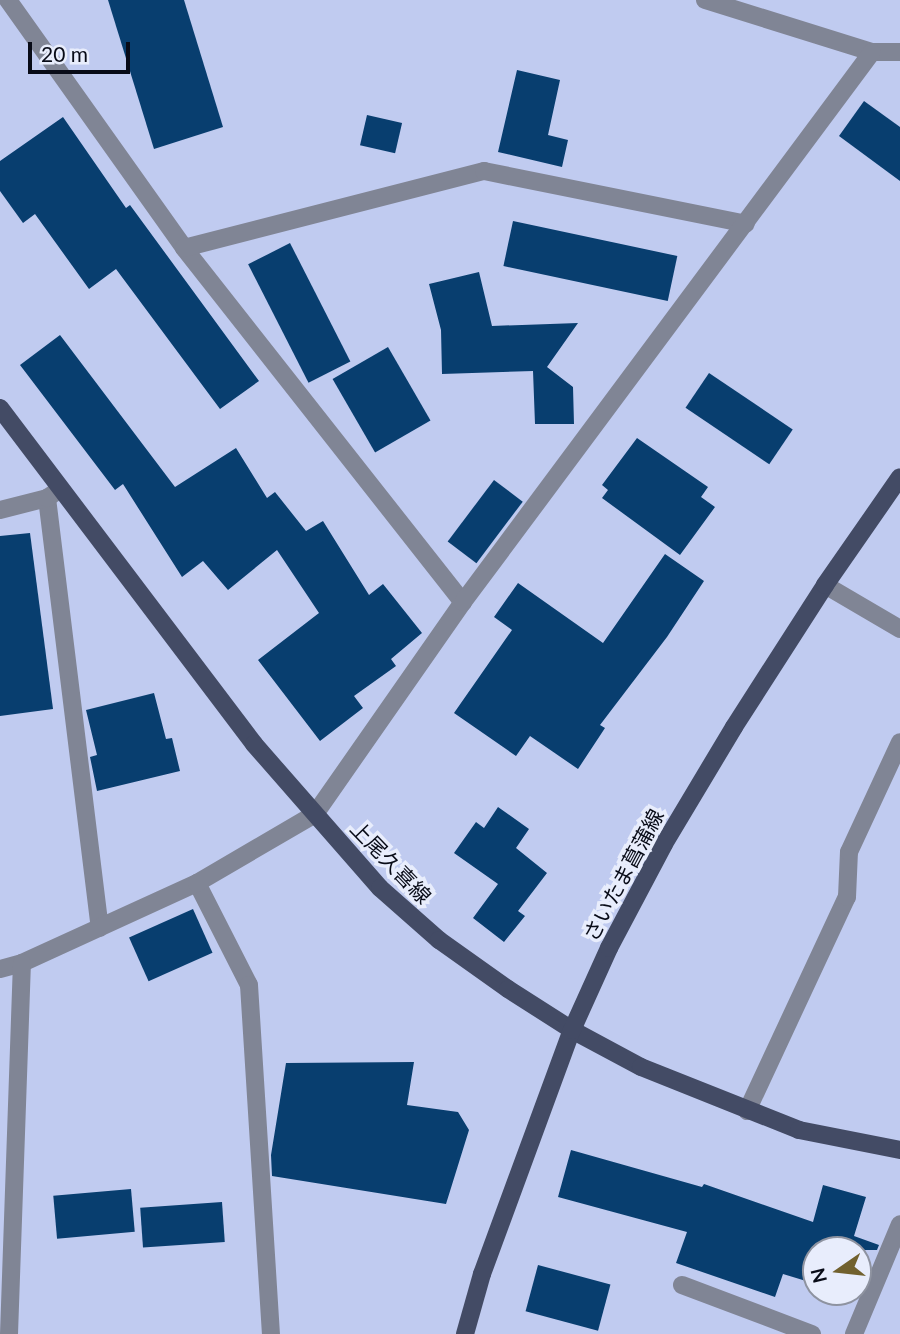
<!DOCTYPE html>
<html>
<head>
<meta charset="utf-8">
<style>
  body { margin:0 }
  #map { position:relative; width:900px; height:1334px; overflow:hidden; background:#c0cbf0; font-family:Lato,"Noto Sans JP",sans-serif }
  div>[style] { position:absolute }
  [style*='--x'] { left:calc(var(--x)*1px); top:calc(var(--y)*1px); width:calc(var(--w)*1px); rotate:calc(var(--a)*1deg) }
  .building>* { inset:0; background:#083e6f; transform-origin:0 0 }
  .minor>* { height:18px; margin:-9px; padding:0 9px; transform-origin:9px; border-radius:9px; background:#808595 }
  .primary>* { height:18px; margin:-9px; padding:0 9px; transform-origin:9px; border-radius:9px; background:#434b65 }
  span { translate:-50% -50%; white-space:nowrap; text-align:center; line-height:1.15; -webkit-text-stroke:7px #e8edfc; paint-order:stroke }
  .street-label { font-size:21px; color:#080b17 }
  .north { position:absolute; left:802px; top:1236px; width:70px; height:70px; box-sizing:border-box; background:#e8edfc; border:2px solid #8e93a0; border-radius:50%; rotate:256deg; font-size:19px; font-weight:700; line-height:28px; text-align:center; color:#080b17 }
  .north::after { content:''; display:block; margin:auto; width:24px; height:32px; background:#71612e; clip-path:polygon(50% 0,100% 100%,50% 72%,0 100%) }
  .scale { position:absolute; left:28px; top:42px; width:102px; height:32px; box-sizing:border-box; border:4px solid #080b17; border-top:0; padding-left:9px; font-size:21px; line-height:24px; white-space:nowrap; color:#080b17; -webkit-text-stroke:5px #e8edfc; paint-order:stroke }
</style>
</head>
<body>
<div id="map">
  <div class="building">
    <div style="clip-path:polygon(108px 0,184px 0,223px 127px,154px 149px)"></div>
    <div style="clip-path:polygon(517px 70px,560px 80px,548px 135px,568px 140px,562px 167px,498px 152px)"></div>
    <div style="clip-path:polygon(864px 101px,900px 127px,900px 181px,839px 136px)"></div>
    <div style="left:367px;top:115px;width:36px;height:31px;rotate:13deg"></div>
    <div style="clip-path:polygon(63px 117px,126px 208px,130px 205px,259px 381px,220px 409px,116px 269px,89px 289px,35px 214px,23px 223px,0 191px,0 161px)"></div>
    <div style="left:513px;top:221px;width:168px;height:46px;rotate:12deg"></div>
    <div style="left:290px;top:243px;width:133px;height:47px;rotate:63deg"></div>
    <div style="clip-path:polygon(479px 272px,492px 326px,578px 323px,547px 367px,573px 387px,574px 424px,535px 424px,533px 371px,442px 374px,441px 330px,429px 284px)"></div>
    <div style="clip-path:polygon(60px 335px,175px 487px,236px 448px,267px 498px,275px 492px,306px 531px,323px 521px,369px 595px,383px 584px,422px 633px,391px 659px,396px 666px,354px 696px,363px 708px,320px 741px,258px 660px,319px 613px,277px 550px,228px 590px,203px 561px,182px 577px,123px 484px,115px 490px,20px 365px)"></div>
    <div style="left:388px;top:347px;width:85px;height:64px;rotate:60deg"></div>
    <div style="left:709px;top:373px;width:101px;height:42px;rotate:34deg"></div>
    <div style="clip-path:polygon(637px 438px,708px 487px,701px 497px,715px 507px,680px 555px,602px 498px,608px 490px,602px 485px)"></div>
    <div style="left:494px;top:480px;width:36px;height:77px;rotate:37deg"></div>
    <div style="clip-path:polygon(30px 533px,53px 709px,0 716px,0 536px)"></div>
    <div style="clip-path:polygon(665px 554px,704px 581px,667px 637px,600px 725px,605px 728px,578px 769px,530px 736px,516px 756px,454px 713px,512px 630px,494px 617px,518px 583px,603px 643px)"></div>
    <div style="clip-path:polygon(154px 693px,166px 739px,172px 738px,180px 771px,97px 791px,90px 757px,97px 755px,86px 710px)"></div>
    <div style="clip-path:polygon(498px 807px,529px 829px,516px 848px,547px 873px,518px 911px,525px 916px,504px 942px,473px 918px,498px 884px,454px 853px,476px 822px,484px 828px)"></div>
    <div style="left:193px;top:909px;width:48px;height:70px;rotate:66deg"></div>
    <div style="clip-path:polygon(414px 1062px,407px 1105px,458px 1112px,469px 1130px,446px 1204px,272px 1176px,271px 1155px,286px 1063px)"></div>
    <div style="clip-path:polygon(571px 1150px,702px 1187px,704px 1184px,813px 1222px,823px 1185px,866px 1197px,854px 1236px,879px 1245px,877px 1250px,816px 1250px,816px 1284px,783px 1274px,775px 1297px,676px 1263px,687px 1232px,558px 1197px)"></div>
    <div style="left:131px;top:1189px;width:43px;height:78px;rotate:85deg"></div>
    <div style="left:222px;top:1202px;width:40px;height:82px;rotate:86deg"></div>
    <div style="left:538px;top:1265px;width:75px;height:48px;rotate:15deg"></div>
  </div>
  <div class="minor">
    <div style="--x:8;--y:0;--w:304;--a:54.6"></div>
    <div style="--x:184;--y:248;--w:451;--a:51.8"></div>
    <div style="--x:705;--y:0;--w:175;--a:17.3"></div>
    <div style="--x:872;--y:52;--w:28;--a:0"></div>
    <div style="--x:184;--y:248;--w:310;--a:-14.4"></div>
    <div style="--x:484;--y:171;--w:267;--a:11.4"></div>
    <div style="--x:47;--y:498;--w:433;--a:83"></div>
    <div style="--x:0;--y:510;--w:49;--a:-14.3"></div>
    <div style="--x:47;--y:498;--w:11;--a:-34"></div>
    <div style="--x:825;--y:585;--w:87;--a:30.4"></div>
    <div style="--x:197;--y:883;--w:114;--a:63"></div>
    <div style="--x:249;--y:985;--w:350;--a:86.4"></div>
    <div style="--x:0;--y:969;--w:23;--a:-15"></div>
    <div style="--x:22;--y:963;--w:192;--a:-24.6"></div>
    <div style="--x:197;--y:883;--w:137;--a:-30.3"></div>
    <div style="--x:315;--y:814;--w:259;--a:-55.1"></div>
    <div style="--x:463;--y:602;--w:685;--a:-53.36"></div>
    <div style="--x:747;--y:1111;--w:236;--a:-65"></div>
    <div style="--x:847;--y:897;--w:45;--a:-87.5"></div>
    <div style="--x:849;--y:852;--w:121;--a:-65.1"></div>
    <div style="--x:682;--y:1285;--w:139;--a:20.7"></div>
    <div style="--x:9;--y:1334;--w:371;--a:-88"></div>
    <div style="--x:854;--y:1334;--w:119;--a:-67.3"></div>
  </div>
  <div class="primary">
    <div style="--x:0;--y:408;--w:421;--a:52.9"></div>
    <div style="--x:254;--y:744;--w:191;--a:48.8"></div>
    <div style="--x:380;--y:888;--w:79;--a:41.4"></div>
    <div style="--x:439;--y:940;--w:85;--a:35.4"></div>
    <div style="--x:508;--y:989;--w:76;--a:32.6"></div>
    <div style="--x:572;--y:1030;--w:78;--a:28.2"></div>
    <div style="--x:641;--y:1067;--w:170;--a:21.7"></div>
    <div style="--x:799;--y:1130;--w:103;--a:11.2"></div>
    <div style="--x:465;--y:1334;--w:62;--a:-74.2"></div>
    <div style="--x:482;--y:1274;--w:260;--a:-69.8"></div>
    <div style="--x:572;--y:1030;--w:90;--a:-65.7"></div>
    <div style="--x:609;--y:948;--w:118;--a:-62.1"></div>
    <div style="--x:664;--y:844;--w:136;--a:-59.1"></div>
    <div style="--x:734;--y:727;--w:169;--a:-57.3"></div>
    <div style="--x:825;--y:585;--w:131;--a:-55.2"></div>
  </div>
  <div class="street-label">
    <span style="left:391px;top:862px;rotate:46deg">上尾久喜線</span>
    <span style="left:623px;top:875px;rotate:-62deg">さいたま菖蒲線</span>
  </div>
  <div class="north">N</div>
  <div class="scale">20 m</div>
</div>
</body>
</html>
